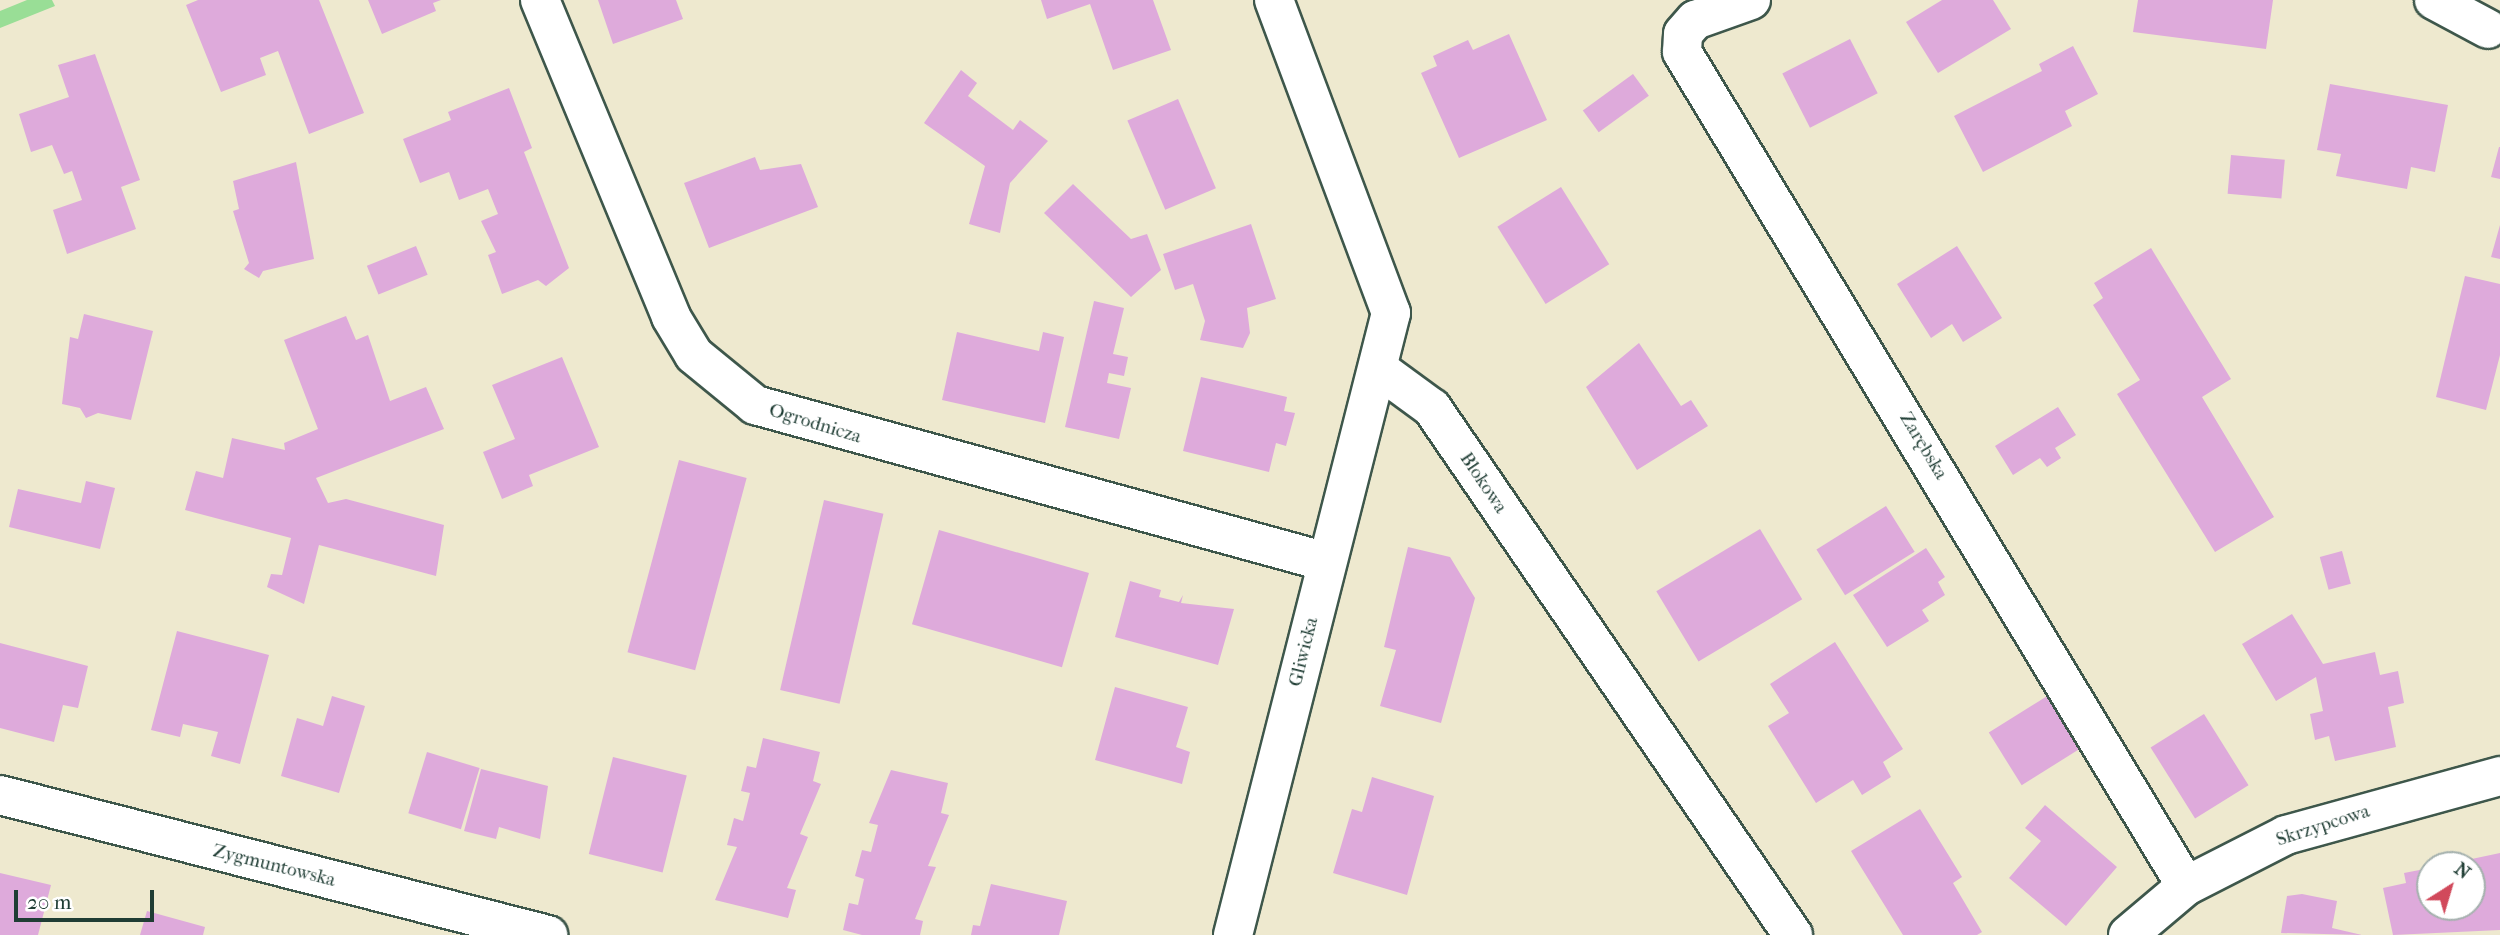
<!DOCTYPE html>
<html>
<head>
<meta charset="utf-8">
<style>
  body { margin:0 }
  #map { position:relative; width:2500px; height:935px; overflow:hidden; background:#eee9cf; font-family:"IM FELL French Canon",serif }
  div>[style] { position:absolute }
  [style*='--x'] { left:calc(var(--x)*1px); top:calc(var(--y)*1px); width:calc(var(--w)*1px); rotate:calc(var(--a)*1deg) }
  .green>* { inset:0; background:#99de96 }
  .building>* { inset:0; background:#deaadb; transform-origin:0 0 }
  .roads { filter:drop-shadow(2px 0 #3e574b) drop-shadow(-2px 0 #3e574b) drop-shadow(0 2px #3e574b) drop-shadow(0 -2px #3e574b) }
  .street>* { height:38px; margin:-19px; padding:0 19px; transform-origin:19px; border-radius:19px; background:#fff }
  span { translate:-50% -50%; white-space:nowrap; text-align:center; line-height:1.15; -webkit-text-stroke:5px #fff; paint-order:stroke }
  .street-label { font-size:19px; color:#1f3d34 }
  .north { position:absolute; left:2416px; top:851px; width:70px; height:70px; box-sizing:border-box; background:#fff; border:2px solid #a5b1ae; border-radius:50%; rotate:37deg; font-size:19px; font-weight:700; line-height:28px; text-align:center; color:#1f3d34 }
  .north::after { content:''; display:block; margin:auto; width:24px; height:32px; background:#d1495b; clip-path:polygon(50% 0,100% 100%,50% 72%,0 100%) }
  .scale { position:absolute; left:14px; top:890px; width:140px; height:32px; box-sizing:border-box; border:4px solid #1f3d34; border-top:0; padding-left:9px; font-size:21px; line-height:24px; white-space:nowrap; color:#1f3d34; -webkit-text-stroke:5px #fff; paint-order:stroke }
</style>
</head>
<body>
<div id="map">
  <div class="green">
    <div style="clip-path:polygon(27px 0,52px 0,55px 6px,0 28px,0 11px)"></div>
  </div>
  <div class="building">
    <div style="clip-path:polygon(198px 0,319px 0,364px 113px,309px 134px,278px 51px,260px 58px,266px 75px,221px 92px,186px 5px)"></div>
    <div style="clip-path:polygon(368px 0,441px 0,433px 3px,436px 11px,382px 34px)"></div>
    <div style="clip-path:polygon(598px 0,676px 0,683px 19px,613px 44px)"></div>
    <div style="clip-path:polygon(1041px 0,1153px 0,1171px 50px,1113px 70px,1090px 4px,1047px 19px)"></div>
    <div style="clip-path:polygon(1942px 0,1993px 0,2011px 29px,1938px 73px,1906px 22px)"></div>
    <div style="clip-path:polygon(2138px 0,2273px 0,2266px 49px,2133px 32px)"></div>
    <div style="clip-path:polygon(1509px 34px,1547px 120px,1459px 158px,1421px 73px,1437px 66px,1433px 56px,1468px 40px,1473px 50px)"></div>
    <div style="left:1850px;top:39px;width:61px;height:76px;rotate:63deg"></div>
    <div style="clip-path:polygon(2073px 46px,2098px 94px,2065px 111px,2072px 126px,1983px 172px,1954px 116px,2042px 71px,2039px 64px)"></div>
    <div style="clip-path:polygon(95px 54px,140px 180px,121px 187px,136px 229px,67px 254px,53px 210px,82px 200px,72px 171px,64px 174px,52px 145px,31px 152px,19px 114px,69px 97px,58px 65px)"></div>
    <div style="clip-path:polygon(961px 70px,977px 83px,968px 96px,1013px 130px,1020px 120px,1048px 141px,1010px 183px,1000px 233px,969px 224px,985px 166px,924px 123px)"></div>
    <div style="left:1633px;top:74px;width:27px;height:62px;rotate:54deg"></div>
    <div style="clip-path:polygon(2330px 84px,2448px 105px,2435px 172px,2411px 167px,2407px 189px,2336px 176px,2341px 154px,2317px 150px)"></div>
    <div style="clip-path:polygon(509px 88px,532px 148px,524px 152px,569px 268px,546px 286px,538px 280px,502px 294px,488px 255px,496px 252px,481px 221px,498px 214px,488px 189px,459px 200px,449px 172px,420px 183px,403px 139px,451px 120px,448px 112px)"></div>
    <div style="left:1178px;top:99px;width:97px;height:55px;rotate:67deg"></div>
    <div style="clip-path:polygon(2499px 147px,2500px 147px,2500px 179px,2491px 177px)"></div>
    <div style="left:2231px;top:155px;width:54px;height:39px;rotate:5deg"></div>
    <div style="clip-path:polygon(755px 157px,760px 170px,801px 164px,818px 207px,709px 248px,684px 183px)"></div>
    <div style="clip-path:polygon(296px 162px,314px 259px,263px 271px,259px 278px,244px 269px,249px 263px,233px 211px,239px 209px,233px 181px)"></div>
    <div style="clip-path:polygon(1073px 184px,1131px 239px,1147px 234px,1161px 270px,1131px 297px,1044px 213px)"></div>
    <div style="left:1561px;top:187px;width:91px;height:75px;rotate:58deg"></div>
    <div style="clip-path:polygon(1251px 224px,1276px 299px,1247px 308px,1250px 333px,1243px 348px,1200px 340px,1205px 321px,1193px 284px,1175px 290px,1163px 254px)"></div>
    <div style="clip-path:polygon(2500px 225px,2500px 259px,2491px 257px)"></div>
    <div style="left:416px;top:246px;width:31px;height:53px;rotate:68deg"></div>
    <div style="clip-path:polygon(1957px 246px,2002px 318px,1963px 342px,1952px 324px,1931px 338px,1897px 284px)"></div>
    <div style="clip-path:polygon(2151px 248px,2231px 379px,2202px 397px,2274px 517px,2215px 552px,2117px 394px,2140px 380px,2093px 305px,2103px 298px,2094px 283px)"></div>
    <div style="clip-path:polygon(2465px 276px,2500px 284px,2500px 355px,2486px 410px,2436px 397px)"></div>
    <div style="clip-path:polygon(1094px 301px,1124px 308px,1113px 354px,1128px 357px,1124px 376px,1109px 373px,1107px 383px,1131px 388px,1119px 439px,1065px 427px)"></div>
    <div style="clip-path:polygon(84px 314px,153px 331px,131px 420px,98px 413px,86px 418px,80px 408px,62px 404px,70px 337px,78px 339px)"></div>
    <div style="clip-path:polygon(346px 316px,356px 340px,368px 335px,390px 401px,426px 387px,444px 429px,316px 478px,328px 503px,346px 499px,444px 525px,436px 576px,319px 545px,304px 604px,267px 587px,271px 574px,282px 575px,291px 538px,185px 510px,196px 471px,223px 478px,232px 438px,285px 450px,284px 443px,318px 429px,284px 340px)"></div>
    <div style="clip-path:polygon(957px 332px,1039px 351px,1043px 332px,1064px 337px,1045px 423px,942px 400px)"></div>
    <div style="clip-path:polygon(1639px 343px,1681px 406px,1691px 400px,1708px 426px,1637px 470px,1586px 387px)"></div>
    <div style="clip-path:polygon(562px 357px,599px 447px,529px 475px,533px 486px,502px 499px,483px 452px,515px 439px,492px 385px)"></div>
    <div style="clip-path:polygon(1201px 377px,1287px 397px,1284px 411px,1295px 413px,1286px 446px,1276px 443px,1269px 472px,1183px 451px)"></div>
    <div style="clip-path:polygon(2058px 407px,2076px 435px,2055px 448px,2061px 458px,2047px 467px,2040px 458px,2013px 475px,1995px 446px)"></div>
    <div style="left:679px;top:460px;width:70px;height:199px;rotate:15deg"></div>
    <div style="clip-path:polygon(86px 481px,115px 488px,100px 549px,9px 527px,18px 489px,81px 503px)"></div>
    <div style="left:824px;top:500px;width:61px;height:195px;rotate:13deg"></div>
    <div style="left:1886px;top:506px;width:54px;height:82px;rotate:58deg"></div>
    <div style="left:1760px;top:529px;width:82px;height:121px;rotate:59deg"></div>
    <div style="left:939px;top:530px;width:156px;height:98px;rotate:16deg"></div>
    <div style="clip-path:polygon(1408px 547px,1450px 557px,1475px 598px,1441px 723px,1380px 706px,1396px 650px,1384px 647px)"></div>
    <div style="clip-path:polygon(1926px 548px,1945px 577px,1938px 582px,1945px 595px,1922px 610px,1929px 621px,1887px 647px,1853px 595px)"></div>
    <div style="left:2342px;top:551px;width:34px;height:23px;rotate:75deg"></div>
    <div style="clip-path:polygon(1130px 581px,1161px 590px,1159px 597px,1179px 602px,1183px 595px,1181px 603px,1234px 609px,1218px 665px,1115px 637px)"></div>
    <div style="clip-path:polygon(2292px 614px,2323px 664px,2375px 652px,2380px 675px,2398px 671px,2404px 703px,2388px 707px,2396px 747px,2335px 761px,2329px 736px,2315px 740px,2310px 714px,2323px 711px,2316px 677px,2276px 701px,2242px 644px)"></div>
    <div style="clip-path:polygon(177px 631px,269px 655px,240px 764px,211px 756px,218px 732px,183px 724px,180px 737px,151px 730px)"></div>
    <div style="clip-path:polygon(1835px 642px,1903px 749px,1883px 762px,1891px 777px,1862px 795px,1853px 780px,1816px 803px,1768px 726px,1789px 713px,1770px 684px)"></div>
    <div style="clip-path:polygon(0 643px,88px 666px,78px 708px,63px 705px,54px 742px,0 728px)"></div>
    <div style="clip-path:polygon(1115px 687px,1188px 707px,1176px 747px,1190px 752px,1182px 784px,1095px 760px)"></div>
    <div style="left:2049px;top:695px;width:62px;height:71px;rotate:58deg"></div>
    <div style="clip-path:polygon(332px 696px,365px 706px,339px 793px,281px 776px,297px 718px,323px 726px)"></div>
    <div style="left:2204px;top:714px;width:84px;height:63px;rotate:58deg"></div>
    <div style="clip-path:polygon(763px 738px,820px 752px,813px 781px,821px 784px,800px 834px,808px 837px,787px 888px,796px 890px,788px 918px,715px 900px,737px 847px,727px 845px,734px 818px,743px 821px,750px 793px,741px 791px,747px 766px,756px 768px)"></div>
    <div style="left:427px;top:752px;width:55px;height:64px;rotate:17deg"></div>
    <div style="left:613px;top:757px;width:76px;height:100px;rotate:14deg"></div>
    <div style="clip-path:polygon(481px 769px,548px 786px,540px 839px,499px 827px,496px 839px,464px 831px)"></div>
    <div style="clip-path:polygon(891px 770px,948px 783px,941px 813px,949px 815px,928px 866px,936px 867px,915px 919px,923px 921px,920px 935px,862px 935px,843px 930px,849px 903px,858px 905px,864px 879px,855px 876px,862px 850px,871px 852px,878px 825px,869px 823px)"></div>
    <div style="clip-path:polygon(1372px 777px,1434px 796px,1407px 895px,1333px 873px,1352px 809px,1362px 812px)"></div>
    <div style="clip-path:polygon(2045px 805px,2117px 867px,2066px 926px,2009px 878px,2041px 841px,2025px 828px)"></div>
    <div style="clip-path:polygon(1920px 809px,1962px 877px,1953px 883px,1982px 932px,1977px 935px,1903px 935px,1851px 851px)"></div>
    <div style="clip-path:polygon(2500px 853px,2500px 930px,2393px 935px,2383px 888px,2406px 883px,2404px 873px,2430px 868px,2430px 907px,2472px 907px,2472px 865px,2448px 864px)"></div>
    <div style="clip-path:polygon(0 873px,51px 885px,38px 935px,0 935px)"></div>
    <div style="clip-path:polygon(991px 884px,1067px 901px,1059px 935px,971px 935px,973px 925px,980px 926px)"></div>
    <div style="clip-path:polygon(2302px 894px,2337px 901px,2332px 928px,2362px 935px,2281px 933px,2287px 896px)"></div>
    <div style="clip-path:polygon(147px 911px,205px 927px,203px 935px,140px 935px)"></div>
  </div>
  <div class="roads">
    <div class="street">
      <div style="--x:540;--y:0;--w:343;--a:67.5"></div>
      <div style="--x:671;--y:317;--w:44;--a:58.8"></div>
      <div style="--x:694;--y:355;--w:79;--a:39.3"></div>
      <div style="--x:755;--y:405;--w:593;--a:15.35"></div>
      <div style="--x:1751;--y:0;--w:59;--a:160.3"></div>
      <div style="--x:1695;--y:20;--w:18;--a:131"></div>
      <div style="--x:1683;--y:34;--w:18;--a:93"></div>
      <div style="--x:1682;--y:52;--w:974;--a:58.85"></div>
      <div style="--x:2434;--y:0;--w:61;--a:28.2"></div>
      <div style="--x:1380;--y:370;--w:64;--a:36.2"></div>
      <div style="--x:1432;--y:408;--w:639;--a:55.59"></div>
      <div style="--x:0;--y:795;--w:566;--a:14.33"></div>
      <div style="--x:1233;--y:935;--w:642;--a:-75.75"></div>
      <div style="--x:1391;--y:313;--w:334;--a:-110.5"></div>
      <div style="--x:2128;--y:935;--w:76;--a:-40.2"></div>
      <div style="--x:2186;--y:886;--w:112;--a:-27"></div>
      <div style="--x:2286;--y:835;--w:222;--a:-15.4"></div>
    </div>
  </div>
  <div class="street-label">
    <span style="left:815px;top:424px;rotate:17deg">Ogrodnicza</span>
    <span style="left:1923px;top:446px;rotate:59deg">Zarębska</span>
    <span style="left:1483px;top:483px;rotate:56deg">Blokowa</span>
    <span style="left:1304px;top:652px;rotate:-76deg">Gliwicka</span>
    <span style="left:2323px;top:826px;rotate:-18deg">Skrzypcowa</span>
    <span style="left:274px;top:866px;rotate:14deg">Zygmuntowska</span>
  </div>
  <div class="north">N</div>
  <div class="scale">20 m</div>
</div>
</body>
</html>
